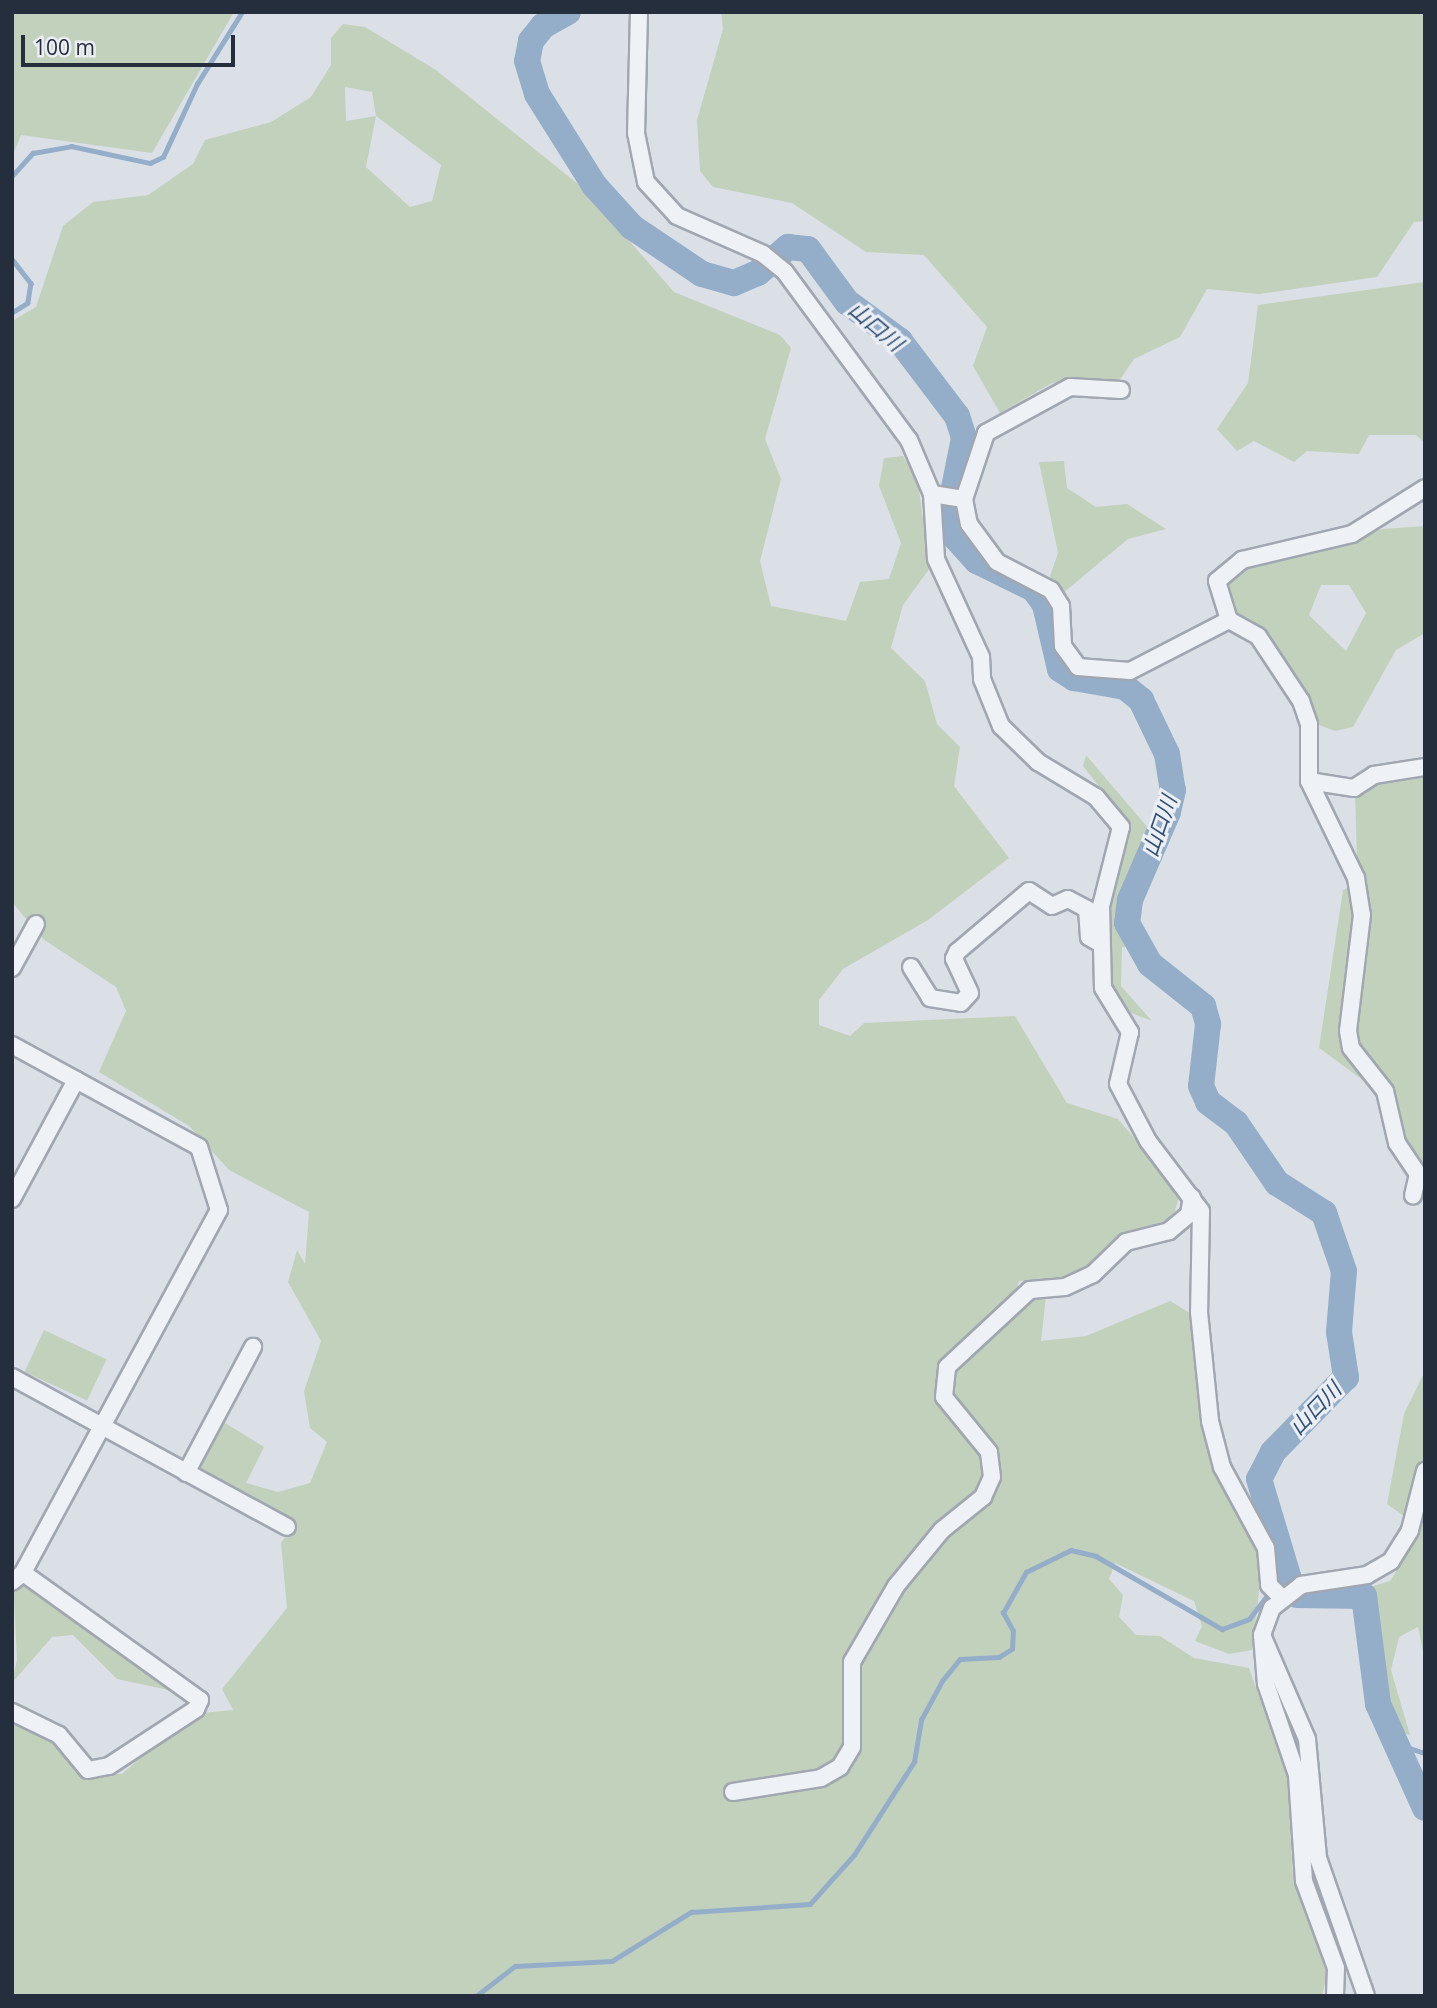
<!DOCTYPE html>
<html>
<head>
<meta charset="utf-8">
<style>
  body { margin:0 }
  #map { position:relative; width:1437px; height:2008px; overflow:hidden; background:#dbe0e7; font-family:"Open Sans","Noto Sans JP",sans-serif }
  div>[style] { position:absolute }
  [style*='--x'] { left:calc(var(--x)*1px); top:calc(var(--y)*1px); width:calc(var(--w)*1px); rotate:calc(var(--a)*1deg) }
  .green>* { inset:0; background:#c2d1bc; transform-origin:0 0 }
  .stream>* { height:4.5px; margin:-2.25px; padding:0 2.25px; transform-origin:2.25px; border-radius:2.25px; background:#94aec9 }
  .river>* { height:26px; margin:-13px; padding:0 13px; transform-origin:13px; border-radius:13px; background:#94aec9 }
  .roads { filter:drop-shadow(2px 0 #a1a7b1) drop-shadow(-2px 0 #a1a7b1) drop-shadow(0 2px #a1a7b1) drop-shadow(0 -2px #a1a7b1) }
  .minor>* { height:16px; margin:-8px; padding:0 8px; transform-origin:8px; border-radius:8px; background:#eef1f5 }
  span { translate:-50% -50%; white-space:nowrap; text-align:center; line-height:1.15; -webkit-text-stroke:6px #ebeff4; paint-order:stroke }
  .water-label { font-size:21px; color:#2e4d72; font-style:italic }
  .frame { position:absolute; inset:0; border:14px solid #252e3d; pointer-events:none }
  .scale { position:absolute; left:21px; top:35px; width:214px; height:32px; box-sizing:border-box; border:4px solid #252e3d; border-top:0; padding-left:9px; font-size:21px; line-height:24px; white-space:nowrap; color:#252e3d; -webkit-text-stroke:5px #ebeff4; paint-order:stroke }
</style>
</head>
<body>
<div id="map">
  <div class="green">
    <div style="clip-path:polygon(12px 12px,234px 12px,152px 153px,21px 135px,12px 157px)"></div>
    <div style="clip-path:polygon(721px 12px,1425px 12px,1425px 221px,1414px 222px,1377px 277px,1259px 294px,1207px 289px,1180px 337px,1134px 359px,1117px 384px,1052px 383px,1000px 413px,973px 366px,987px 327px,924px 255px,866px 252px,792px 203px,713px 187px,700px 171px,697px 120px,723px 29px)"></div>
    <div style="clip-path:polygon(evenodd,343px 24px,365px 27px,436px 70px,583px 188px,674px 292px,780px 335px,791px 348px,765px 439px,781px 479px,760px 561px,771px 606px,846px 621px,860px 582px,889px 579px,901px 543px,879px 486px,884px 458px,903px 456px,918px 483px,930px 568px,903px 605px,891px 648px,925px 681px,937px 724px,960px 747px,954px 786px,1009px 858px,928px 920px,843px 969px,819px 1000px,819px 1025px,850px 1036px,864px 1023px,1015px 1016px,1067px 1103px,1118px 1119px,1180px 1192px,1173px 1218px,1122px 1236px,1073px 1279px,1019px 1281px,1015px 1295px,1046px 1296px,1041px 1341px,1086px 1336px,1170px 1301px,1190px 1313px,1212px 1468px,1263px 1558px,1252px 1650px,1229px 1654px,1195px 1641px,1202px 1626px,1194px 1601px,1115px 1563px,1109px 1579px,1123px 1595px,1119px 1617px,1136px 1635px,1160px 1636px,1194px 1658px,1249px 1668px,1287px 1777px,1293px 1876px,1327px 1974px,1322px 1996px,12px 1996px,12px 1721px,51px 1730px,81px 1772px,122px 1774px,191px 1714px,233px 1710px,222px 1689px,287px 1608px,281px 1543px,293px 1525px,195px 1471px,222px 1421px,264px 1447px,246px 1483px,278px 1492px,310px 1483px,327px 1442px,310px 1428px,304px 1391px,321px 1341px,288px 1282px,297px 1250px,305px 1264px,309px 1212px,229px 1170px,189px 1126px,99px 1072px,126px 1011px,116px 987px,43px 939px,12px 902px,12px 321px,36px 307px,63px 226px,93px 202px,148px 195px,193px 164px,205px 140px,271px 122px,311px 97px,331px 65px,331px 38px,343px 24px,345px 87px,372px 92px,376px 116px,346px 121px,345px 87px,343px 24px,376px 116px,441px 165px,432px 201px,410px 207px,366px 167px,376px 116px)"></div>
    <div style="clip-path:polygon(1425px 282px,1425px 443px,1416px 435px,1369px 435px,1359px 454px,1307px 451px,1294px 462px,1254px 441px,1237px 451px,1217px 429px,1248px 383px,1258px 305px)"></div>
    <div style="clip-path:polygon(1064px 461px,1067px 488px,1096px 507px,1127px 504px,1166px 529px,1128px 539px,1062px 594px,1050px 576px,1058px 553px,1039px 462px)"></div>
    <div style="clip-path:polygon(evenodd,1425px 526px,1425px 633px,1396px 650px,1353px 727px,1335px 731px,1314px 723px,1236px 615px,1222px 582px,1252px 560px,1307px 552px,1382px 529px,1425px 526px,1321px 585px,1349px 585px,1366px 613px,1346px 651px,1309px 615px,1321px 585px)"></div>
    <div style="clip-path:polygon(1086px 755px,1149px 829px,1122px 903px,1121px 928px,1130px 946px,1122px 947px,1121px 986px,1152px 1021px,1131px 1013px,1108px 986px,1108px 902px,1129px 839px,1122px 816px,1083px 766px)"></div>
    <div style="clip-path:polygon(1425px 773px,1425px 1166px,1403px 1149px,1356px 1042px,1371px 926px,1357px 859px,1355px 796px,1379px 779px)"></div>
    <div style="clip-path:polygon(1352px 886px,1355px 949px,1343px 1008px,1375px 1089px,1319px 1048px,1343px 890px)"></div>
    <div style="left:44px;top:1330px;width:69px;height:46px;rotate:25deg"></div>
    <div style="clip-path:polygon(1425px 1371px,1425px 1662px,1418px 1627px,1399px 1637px,1391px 1670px,1410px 1735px,1395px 1731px,1383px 1704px,1382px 1643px,1370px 1587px,1390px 1581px,1407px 1555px,1404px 1516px,1387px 1504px,1404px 1414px)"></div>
    <div style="clip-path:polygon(12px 1562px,24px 1580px,170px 1679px,173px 1691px,117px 1679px,73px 1635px,52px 1637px,12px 1683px,17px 1659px)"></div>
  </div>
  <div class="stream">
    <div style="--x:12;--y:176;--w:31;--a:-48"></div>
    <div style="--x:33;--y:153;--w:39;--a:-10"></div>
    <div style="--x:71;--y:146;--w:81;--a:12.1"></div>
    <div style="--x:150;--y:163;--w:14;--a:-25"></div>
    <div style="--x:163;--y:157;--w:81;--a:-65"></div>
    <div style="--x:197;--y:84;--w:85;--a:-58"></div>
    <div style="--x:12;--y:259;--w:31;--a:52"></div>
    <div style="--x:31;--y:283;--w:20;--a:99"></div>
    <div style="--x:28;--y:303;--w:19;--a:148"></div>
    <div style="--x:1394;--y:1743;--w:33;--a:18"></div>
    <div style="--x:476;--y:1996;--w:49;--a:-37.6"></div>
    <div style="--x:515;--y:1966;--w:97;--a:-3"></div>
    <div style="--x:612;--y:1961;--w:93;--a:-31.8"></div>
    <div style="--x:691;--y:1912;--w:119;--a:-3.8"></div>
    <div style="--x:810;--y:1904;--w:66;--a:-48.1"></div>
    <div style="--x:854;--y:1855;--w:111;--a:-57.2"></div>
    <div style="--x:914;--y:1762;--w:43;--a:-80.5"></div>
    <div style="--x:921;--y:1720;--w:44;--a:-61.7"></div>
    <div style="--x:942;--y:1681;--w:28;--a:-51"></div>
    <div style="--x:960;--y:1659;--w:39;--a:-3"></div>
    <div style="--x:999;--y:1657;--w:15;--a:-32"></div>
    <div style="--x:1012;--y:1649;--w:18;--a:-87"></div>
    <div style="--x:1013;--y:1631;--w:21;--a:-119"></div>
    <div style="--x:1003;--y:1613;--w:47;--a:-60.7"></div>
    <div style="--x:1026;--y:1572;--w:50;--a:-26.1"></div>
    <div style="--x:1071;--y:1550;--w:26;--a:13"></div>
    <div style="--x:1096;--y:1556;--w:146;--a:30.1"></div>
    <div style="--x:1222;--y:1629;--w:29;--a:-20"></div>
    <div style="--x:1249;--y:1619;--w:61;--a:-52.4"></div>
  </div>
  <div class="river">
    <div style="--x:568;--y:12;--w:29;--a:151"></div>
    <div style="--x:543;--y:26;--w:19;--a:129"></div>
    <div style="--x:531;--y:41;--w:20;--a:101"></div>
    <div style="--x:527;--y:61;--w:34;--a:73"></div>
    <div style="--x:537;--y:94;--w:107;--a:57.9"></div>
    <div style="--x:594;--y:185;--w:57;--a:47.9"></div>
    <div style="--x:632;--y:227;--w:84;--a:33.9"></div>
    <div style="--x:702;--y:274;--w:33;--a:16"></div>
    <div style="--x:734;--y:283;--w:26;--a:-23"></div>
    <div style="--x:758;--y:273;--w:40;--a:-41"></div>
    <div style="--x:788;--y:247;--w:20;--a:6"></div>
    <div style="--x:808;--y:249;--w:66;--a:53.7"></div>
    <div style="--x:847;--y:302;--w:66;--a:36.3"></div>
    <div style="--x:900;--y:341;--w:94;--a:52.8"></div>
    <div style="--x:957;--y:416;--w:23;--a:72"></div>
    <div style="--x:964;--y:438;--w:56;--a:101.3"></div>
    <div style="--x:953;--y:493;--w:45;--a:86.2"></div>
    <div style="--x:956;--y:538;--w:31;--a:48"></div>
    <div style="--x:977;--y:561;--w:64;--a:26.2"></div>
    <div style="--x:1034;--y:589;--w:19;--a:55"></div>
    <div style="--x:1045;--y:605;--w:66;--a:76.8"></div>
    <div style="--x:1060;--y:669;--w:17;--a:33"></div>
    <div style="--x:1074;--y:678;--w:52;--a:10"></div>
    <div style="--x:1125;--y:687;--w:21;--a:39"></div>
    <div style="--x:1141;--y:700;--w:60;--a:64.3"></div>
    <div style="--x:1167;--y:754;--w:36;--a:81"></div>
    <div style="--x:1173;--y:790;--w:23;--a:103"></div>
    <div style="--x:1168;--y:812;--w:96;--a:113.4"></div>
    <div style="--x:1130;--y:900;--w:23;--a:97"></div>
    <div style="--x:1127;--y:923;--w:47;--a:60.7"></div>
    <div style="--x:1150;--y:964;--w:68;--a:38.4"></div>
    <div style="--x:1203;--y:1006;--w:19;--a:74"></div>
    <div style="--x:1208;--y:1024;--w:62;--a:96.4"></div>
    <div style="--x:1201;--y:1086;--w:17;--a:66"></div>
    <div style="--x:1208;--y:1102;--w:35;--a:37"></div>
    <div style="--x:1236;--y:1123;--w:73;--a:55.7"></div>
    <div style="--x:1277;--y:1183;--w:56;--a:32.6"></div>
    <div style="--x:1324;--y:1213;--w:61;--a:71"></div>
    <div style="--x:1344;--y:1271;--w:61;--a:94.7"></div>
    <div style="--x:1339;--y:1332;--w:46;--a:81.2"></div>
    <div style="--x:1346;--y:1377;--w:105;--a:134.2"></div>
    <div style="--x:1273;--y:1452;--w:30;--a:117"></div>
    <div style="--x:1259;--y:1479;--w:104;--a:73.3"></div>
    <div style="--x:1297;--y:1595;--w:67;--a:0.9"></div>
    <div style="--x:1364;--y:1596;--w:109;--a:82.6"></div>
    <div style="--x:1378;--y:1704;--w:114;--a:65.7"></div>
  </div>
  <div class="roads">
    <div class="minor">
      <div style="--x:639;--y:12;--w:121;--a:91.4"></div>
      <div style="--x:636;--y:133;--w:50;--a:78.5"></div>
      <div style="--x:646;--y:182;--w:46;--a:47.6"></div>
      <div style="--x:677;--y:216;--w:94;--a:23.8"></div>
      <div style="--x:763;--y:254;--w:28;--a:39"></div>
      <div style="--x:785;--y:272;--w:209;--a:53.6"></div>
      <div style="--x:909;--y:440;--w:59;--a:66.9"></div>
      <div style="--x:932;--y:494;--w:65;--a:86.5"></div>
      <div style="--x:936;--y:559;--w:108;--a:65.3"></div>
      <div style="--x:981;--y:657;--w:22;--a:87"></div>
      <div style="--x:982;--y:679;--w:51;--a:68"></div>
      <div style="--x:1001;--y:726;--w:52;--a:44.2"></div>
      <div style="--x:1038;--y:762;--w:68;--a:31.1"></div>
      <div style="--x:1096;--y:797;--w:39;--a:50"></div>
      <div style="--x:1121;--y:827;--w:81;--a:104.2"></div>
      <div style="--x:1101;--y:906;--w:82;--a:88.6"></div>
      <div style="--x:1103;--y:988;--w:52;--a:58.5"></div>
      <div style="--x:1130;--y:1032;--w:53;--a:103"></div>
      <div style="--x:1118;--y:1084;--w:64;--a:62.2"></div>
      <div style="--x:1148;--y:1141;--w:88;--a:52.9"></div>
      <div style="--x:1201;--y:1211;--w:101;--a:91.1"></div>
      <div style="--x:1199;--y:1312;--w:110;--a:84.2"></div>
      <div style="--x:1210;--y:1421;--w:48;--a:75.4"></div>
      <div style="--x:1222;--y:1467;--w:92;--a:61.5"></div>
      <div style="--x:1266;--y:1548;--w:37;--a:85"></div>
      <div style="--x:1269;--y:1585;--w:17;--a:45"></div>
      <div style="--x:1121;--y:390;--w:51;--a:-176.6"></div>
      <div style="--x:1070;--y:387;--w:96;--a:151.3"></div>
      <div style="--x:986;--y:433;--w:70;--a:108.4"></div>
      <div style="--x:964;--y:499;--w:25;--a:79"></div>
      <div style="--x:969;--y:524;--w:47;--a:53.6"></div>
      <div style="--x:997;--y:562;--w:61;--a:27.4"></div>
      <div style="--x:1051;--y:590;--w:19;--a:58"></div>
      <div style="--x:1061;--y:606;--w:40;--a:87.1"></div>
      <div style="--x:1063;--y:646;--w:26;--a:54"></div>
      <div style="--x:1078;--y:667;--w:52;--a:4.4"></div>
      <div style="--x:1130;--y:671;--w:111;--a:-27.3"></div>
      <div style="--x:1229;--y:620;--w:33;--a:29"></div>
      <div style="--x:1258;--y:636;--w:78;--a:56.5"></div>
      <div style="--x:1301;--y:701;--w:24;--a:71"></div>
      <div style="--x:1309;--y:724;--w:57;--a:90"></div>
      <div style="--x:1309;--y:781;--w:108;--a:64.1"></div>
      <div style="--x:1356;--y:878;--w:37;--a:81"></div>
      <div style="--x:1362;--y:915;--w:117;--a:96.9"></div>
      <div style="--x:1348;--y:1031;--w:17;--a:80"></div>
      <div style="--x:1351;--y:1048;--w:55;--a:51.7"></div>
      <div style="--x:1385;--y:1091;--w:53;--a:77"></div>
      <div style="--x:1397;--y:1143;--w:37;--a:56"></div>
      <div style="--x:1418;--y:1174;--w:22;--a:103"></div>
      <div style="--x:932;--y:494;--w:32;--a:9"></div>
      <div style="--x:1229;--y:620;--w:41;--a:-107.1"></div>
      <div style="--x:1217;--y:581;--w:33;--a:-40"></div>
      <div style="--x:1242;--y:560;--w:113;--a:-13.3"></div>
      <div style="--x:1352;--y:534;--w:86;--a:-32.2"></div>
      <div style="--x:1309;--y:781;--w:46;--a:8.8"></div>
      <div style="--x:1354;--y:788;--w:24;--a:-33"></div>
      <div style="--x:1374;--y:775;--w:52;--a:-8.9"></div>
      <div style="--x:911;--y:967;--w:36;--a:58"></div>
      <div style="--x:930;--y:998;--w:31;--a:9"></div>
      <div style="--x:961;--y:1003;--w:13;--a:-48"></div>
      <div style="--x:970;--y:993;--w:38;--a:-115"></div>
      <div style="--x:954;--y:959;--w:8;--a:-67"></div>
      <div style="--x:957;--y:952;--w:94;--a:-40.3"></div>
      <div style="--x:1029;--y:891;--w:27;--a:33"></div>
      <div style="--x:1052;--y:906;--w:17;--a:-24"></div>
      <div style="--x:1068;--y:899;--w:21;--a:28"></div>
      <div style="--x:1087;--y:909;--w:28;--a:86"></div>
      <div style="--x:1089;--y:937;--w:14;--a:30"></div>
      <div style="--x:12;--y:968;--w:50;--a:-61.4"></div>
      <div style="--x:12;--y:1045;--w:73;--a:28.7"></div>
      <div style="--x:12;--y:1199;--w:135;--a:-61.7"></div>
      <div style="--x:76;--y:1080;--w:140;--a:28.6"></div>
      <div style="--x:199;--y:1147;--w:66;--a:72.4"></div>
      <div style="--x:219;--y:1210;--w:413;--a:118.4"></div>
      <div style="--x:23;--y:1573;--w:14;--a:141"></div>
      <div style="--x:12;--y:1377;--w:313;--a:28.6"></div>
      <div style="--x:186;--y:1473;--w:143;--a:-62"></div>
      <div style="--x:1262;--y:1635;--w:113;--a:66.6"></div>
      <div style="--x:1307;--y:1739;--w:120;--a:84.7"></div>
      <div style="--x:1318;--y:1858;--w:146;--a:70.8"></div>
      <div style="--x:12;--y:1712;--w:52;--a:26.1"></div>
      <div style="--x:59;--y:1735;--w:45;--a:50.4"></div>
      <div style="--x:88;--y:1770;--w:21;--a:-11"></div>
      <div style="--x:109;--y:1766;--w:104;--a:-33.2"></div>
      <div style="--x:196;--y:1709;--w:10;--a:-66"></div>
      <div style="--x:200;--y:1700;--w:218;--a:-144.3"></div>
      <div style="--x:733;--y:1792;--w:89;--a:-9"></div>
      <div style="--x:821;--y:1778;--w:22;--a:-30"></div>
      <div style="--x:840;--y:1767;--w:23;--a:-59"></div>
      <div style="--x:852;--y:1747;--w:85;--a:-90"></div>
      <div style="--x:852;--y:1662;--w:88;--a:-59.9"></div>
      <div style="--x:896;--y:1586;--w:72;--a:-50.6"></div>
      <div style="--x:942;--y:1530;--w:53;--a:-38.8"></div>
      <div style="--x:983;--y:1497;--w:22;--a:-66"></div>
      <div style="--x:992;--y:1477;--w:25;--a:-97"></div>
      <div style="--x:989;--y:1452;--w:71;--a:-129.3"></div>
      <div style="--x:944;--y:1397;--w:30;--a:-84"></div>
      <div style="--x:947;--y:1367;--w:113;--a:-42.9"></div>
      <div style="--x:1030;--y:1290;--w:35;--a:-5"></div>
      <div style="--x:1065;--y:1287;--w:31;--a:-25"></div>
      <div style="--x:1093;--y:1274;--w:46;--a:-44.1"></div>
      <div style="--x:1126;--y:1242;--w:44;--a:-14.3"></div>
      <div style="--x:1169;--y:1231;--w:26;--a:-40"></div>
      <div style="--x:1189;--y:1214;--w:17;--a:-80"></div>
      <div style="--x:1335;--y:1996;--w:28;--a:-88"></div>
      <div style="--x:1336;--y:1968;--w:93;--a:-110.2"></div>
      <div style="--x:1304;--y:1881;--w:106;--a:-93.8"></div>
      <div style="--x:1297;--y:1775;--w:96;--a:-108.8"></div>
      <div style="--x:1266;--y:1684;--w:49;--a:-94.7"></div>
      <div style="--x:1262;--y:1635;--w:29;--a:-70"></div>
      <div style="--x:1272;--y:1608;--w:37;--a:-38"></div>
      <div style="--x:1301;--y:1585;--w:67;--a:-8.6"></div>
      <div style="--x:1367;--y:1575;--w:28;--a:-30"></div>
      <div style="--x:1391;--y:1561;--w:36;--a:-58"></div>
      <div style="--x:1410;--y:1530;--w:61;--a:-75.7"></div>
    </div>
  </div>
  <div class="water-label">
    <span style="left:876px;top:326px;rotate:40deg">山口川</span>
    <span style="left:1159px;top:826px;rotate:-71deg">山口川</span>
    <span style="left:1315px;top:1408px;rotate:-46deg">山口川</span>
  </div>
  <div class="frame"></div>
  <div class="scale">100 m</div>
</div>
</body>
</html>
